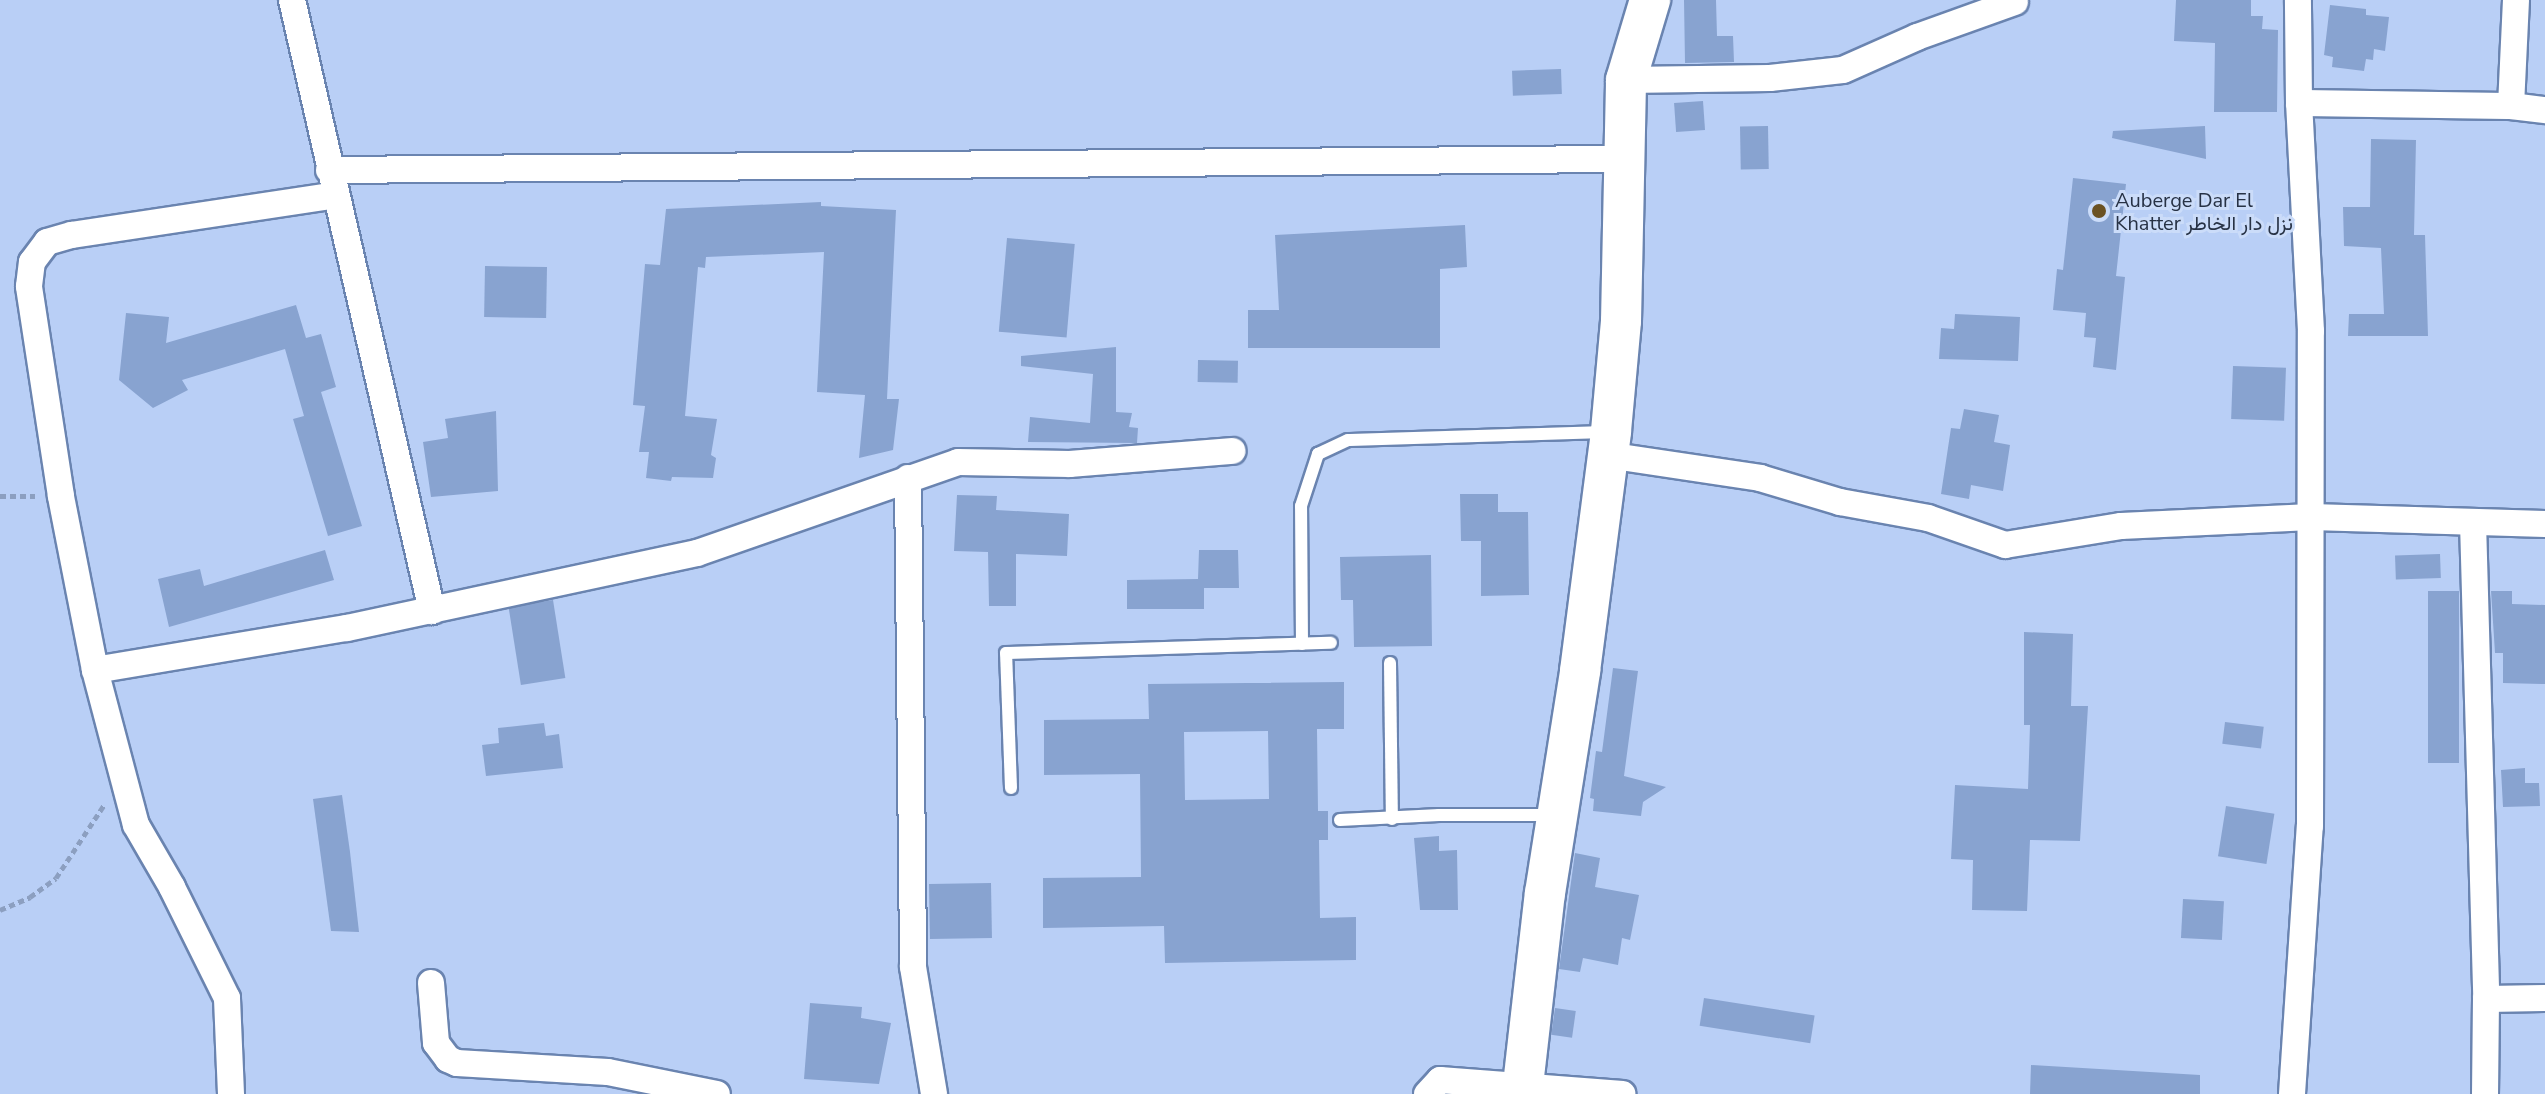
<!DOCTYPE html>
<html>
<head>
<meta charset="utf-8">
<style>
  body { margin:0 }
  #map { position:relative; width:2545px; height:1094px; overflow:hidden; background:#b9cff6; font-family:"Nunito Sans",Vazirmatn,sans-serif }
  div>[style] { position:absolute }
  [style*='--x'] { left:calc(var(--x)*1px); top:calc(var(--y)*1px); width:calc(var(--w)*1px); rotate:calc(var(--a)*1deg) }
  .building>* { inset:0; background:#88a3d0; transform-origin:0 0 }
  .path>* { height:5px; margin-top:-2.5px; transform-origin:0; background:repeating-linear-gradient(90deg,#8c9fc0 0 6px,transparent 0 10px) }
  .roads { filter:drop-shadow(2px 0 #6a84b0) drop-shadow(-2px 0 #6a84b0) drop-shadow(0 2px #6a84b0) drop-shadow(0 -2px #6a84b0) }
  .service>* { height:12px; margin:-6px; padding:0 6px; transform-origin:6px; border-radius:6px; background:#fff }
  .minor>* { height:26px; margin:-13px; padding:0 13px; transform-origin:13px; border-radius:13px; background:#fff }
  .primary>* { height:40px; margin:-20px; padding:0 20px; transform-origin:20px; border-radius:20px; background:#fff }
  .dots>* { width:22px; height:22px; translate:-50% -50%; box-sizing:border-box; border:4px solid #cbdcf9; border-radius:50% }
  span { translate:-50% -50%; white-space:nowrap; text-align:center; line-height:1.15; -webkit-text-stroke:6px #cbdcf9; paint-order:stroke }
  .poi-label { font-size:20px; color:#273245 }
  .left { translate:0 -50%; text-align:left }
</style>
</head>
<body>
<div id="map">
  <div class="building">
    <div style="clip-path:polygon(1684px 0,1716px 0,1717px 36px,1733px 36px,1734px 62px,1685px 63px)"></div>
    <div style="clip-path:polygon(2176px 0,2251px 0,2251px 16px,2263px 16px,2262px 29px,2278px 30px,2277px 112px,2214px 112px,2215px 43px,2174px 41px)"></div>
    <div style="clip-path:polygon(2330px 5px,2366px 9px,2366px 15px,2389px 17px,2385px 51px,2374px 49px,2373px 60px,2366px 59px,2364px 71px,2332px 67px,2333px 57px,2324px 55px)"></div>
    <div style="left:1561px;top:69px;width:25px;height:49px;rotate:88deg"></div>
    <div style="left:1703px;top:101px;width:29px;height:29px;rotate:86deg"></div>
    <div style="left:1768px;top:126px;width:43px;height:28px;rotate:89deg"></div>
    <div style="clip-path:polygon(2205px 126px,2206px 159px,2112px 138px,2113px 131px)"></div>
    <div style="clip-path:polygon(2371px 139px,2416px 140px,2414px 235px,2425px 235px,2428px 336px,2348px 336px,2349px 314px,2384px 314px,2381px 248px,2344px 246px,2343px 207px,2370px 207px)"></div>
    <div style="clip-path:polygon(2073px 178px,2126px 184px,2116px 276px,2125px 277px,2116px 370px,2093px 367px,2096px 338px,2084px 337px,2086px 313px,2053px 310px,2057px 269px,2063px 270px)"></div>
    <div style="clip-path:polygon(821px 202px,821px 206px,896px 210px,887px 399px,899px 399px,893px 450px,859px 458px,865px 395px,817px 392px,824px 252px,706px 257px,705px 268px,698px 267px,685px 416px,717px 419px,711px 455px,716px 458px,713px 478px,672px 477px,671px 481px,646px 478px,649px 452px,639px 452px,645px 406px,633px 405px,645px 264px,660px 265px,666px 209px)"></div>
    <div style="clip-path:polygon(1465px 225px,1467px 267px,1440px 269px,1440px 348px,1248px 348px,1248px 310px,1279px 310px,1275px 235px)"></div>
    <div style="left:1007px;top:238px;width:68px;height:94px;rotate:5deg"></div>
    <div style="left:485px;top:266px;width:62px;height:51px;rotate:1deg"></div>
    <div style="clip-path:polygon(296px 305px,306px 338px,321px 334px,336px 387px,321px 392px,362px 526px,328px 536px,293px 419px,304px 416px,285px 349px,182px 380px,188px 390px,153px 408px,119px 380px,126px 313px,169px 317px,166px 343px)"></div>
    <div style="clip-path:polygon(1955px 314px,2020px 317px,2018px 361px,1939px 359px,1941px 328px,1954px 329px)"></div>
    <div style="clip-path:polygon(1116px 347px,1116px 412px,1132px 413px,1129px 427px,1138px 428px,1137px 443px,1028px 442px,1030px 417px,1090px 423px,1093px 374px,1021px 366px,1021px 356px)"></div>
    <div style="left:1198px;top:360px;width:40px;height:22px;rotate:1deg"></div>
    <div style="left:2233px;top:366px;width:53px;height:53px;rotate:2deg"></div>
    <div style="clip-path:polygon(1964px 409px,1999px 415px,1994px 442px,2010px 445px,2003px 491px,1971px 485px,1969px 499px,1941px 494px,1951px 428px,1960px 429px)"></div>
    <div style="clip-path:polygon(496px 411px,498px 491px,431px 497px,423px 442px,448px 438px,445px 419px)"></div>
    <div style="clip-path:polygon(1460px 494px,1498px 494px,1498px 512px,1528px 512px,1529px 595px,1481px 596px,1481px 541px,1461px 541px)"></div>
    <div style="clip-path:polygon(957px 495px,997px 496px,996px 510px,1069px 514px,1067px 556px,1016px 554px,1016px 606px,989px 606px,988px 552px,954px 551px)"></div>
    <div style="clip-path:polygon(325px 550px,334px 580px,169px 627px,158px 579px,200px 569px,204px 586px)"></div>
    <div style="clip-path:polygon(1199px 550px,1238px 550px,1239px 588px,1204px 588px,1204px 609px,1127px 609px,1127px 580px,1198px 579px)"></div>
    <div style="left:2440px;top:554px;width:24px;height:45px;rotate:88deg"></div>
    <div style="clip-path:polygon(1431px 555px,1432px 646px,1354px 647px,1353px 600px,1341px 600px,1340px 557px)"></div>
    <div style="left:2428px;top:591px;width:31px;height:172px"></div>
    <div style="clip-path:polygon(2491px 591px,2512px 591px,2512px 604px,2545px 605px,2545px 684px,2503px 683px,2503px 653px,2495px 653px)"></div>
    <div style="left:553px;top:600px;width:79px;height:45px;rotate:81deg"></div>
    <div style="clip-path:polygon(2024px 632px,2073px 634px,2071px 706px,2088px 706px,2080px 841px,2030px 840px,2027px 911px,1972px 910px,1973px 860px,1951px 859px,1955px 785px,2028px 789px,2030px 725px,2024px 725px)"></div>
    <div style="clip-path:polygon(1613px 668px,1638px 671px,1624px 776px,1666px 787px,1643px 802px,1641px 816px,1593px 811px,1594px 799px,1590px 798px,1596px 751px,1602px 752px)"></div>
    <div style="clip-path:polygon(evenodd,1344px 682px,1344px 729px,1317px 729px,1318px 811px,1328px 811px,1328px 840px,1319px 840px,1320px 918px,1356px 917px,1356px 960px,1165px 963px,1164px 926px,1043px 928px,1043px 878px,1141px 877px,1140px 774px,1044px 775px,1044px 720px,1149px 719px,1148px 684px,1344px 682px,1268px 731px,1269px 799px,1185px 800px,1184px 732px,1268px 731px)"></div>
    <div style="left:2225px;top:722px;width:39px;height:22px;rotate:7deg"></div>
    <div style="clip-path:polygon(544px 723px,546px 736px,559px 734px,563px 768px,486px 776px,482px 745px,499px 743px,498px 728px)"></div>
    <div style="clip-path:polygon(2525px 768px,2525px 783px,2539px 783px,2540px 806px,2503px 807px,2501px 770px)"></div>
    <div style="clip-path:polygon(342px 795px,350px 852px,359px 932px,331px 931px,313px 799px)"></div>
    <div style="left:2226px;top:806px;width:49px;height:51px;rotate:9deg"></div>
    <div style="clip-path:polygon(1439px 836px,1439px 851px,1457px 850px,1458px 910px,1420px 910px,1414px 838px)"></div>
    <div style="clip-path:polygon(1575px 853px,1600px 858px,1595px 887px,1639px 895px,1630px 940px,1622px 938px,1618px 965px,1583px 958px,1580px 972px,1559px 969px)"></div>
    <div style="left:991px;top:883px;width:55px;height:62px;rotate:89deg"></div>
    <div style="left:2183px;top:899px;width:41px;height:39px;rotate:3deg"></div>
    <div style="left:1704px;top:998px;width:112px;height:28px;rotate:9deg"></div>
    <div style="clip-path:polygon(810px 1003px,862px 1007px,861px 1018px,891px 1023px,879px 1084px,804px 1079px)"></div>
    <div style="left:1555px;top:1008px;width:21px;height:27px;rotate:8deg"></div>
    <div style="clip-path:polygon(2031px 1065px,2200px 1075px,2200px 1094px,2030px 1094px)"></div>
  </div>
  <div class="path">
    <div style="--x:0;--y:496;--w:35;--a:0"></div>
    <div style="--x:0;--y:910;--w:33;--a:-23"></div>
    <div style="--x:30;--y:897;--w:32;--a:-36"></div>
    <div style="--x:56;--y:878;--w:87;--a:-56.7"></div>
  </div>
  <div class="roads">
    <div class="service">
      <div style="--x:1302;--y:644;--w:138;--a:-90.4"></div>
      <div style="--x:1301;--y:506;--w:55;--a:-71.9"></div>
      <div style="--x:1318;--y:454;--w:33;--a:-25"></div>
      <div style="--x:1348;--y:440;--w:259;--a:-1.8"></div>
      <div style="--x:1390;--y:663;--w:156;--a:89.3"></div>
      <div style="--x:1011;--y:788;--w:135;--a:-92.1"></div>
      <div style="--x:1006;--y:653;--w:325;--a:-1.8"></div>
      <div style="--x:1340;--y:820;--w:99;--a:-2.9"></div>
      <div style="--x:1439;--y:815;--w:115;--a:0"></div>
    </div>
    <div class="minor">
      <div style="--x:292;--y:0;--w:627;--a:77.09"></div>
      <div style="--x:1626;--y:80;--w:144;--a:-0.8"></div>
      <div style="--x:1770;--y:78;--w:73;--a:-6.3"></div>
      <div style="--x:1843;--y:70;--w:81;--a:-24"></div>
      <div style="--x:1917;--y:37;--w:104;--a:-19.7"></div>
      <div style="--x:2299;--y:103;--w:212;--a:0.8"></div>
      <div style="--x:2511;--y:106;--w:106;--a:-87.3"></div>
      <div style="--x:2511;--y:106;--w:34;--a:7"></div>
      <div style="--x:329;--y:170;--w:1295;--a:-0.49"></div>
      <div style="--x:1607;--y:455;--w:155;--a:8.5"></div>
      <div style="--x:1760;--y:478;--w:84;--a:16.7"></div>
      <div style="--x:1840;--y:502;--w:89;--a:10.3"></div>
      <div style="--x:1928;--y:518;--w:82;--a:19.3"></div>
      <div style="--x:2005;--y:545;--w:118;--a:-9.3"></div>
      <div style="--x:2121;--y:526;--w:190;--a:-2.7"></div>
      <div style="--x:2311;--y:517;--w:234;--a:1.7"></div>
      <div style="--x:908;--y:478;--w:489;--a:89.4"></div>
      <div style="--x:913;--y:967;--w:129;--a:80.6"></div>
      <div style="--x:2473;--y:522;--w:477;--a:88.4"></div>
      <div style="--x:2486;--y:999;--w:95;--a:90.6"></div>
      <div style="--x:95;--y:670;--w:255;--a:-9.5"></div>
      <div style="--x:347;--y:628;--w:358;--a:-12.1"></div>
      <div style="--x:697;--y:553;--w:276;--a:-19.2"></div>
      <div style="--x:958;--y:462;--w:112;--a:1"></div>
      <div style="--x:1070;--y:464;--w:163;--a:-4.6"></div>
      <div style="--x:431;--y:983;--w:60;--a:85.2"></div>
      <div style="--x:436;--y:1043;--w:20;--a:53"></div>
      <div style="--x:448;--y:1059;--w:10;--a:24"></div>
      <div style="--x:457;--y:1063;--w:151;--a:3.4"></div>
      <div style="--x:608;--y:1072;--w:111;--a:11.4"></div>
      <div style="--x:2486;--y:999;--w:59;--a:-1"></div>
      <div style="--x:231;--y:1094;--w:96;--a:-92.4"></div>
      <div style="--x:227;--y:998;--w:124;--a:-116.4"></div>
      <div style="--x:172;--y:887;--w:72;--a:-120.1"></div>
      <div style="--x:136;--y:825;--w:160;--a:-104.8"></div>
      <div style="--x:95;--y:670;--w:177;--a:-101.1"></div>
      <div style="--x:61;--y:496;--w:212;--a:-98.7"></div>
      <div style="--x:29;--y:286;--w:24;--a:-83"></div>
      <div style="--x:32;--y:262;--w:25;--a:-53"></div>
      <div style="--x:47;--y:242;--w:26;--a:-16"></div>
      <div style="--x:72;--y:235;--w:266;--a:-8.6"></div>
      <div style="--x:1427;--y:1094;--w:19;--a:-47"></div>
      <div style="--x:1440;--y:1080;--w:183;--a:4.4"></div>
      <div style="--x:2292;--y:1094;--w:269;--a:-86.2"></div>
      <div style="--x:2310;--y:826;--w:495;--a:-89.9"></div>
      <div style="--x:2311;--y:331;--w:228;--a:-93"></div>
      <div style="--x:2299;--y:103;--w:103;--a:-90.6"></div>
    </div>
    <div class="primary">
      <div style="--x:1522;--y:1094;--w:202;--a:-83.5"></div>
      <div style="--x:1545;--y:893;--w:225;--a:-81"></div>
      <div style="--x:1580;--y:671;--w:242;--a:-82.6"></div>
      <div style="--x:1611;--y:431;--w:110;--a:-84.8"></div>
      <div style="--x:1621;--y:321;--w:241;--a:-88.8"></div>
      <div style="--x:1626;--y:80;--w:84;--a:-73.3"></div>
    </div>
  </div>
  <div class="dots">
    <div style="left:2099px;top:211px;background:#6b5223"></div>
  </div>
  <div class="poi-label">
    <span class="left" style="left:2115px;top:212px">Auberge Dar El<br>Khatter نزل دار الخاطر</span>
  </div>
</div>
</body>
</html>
